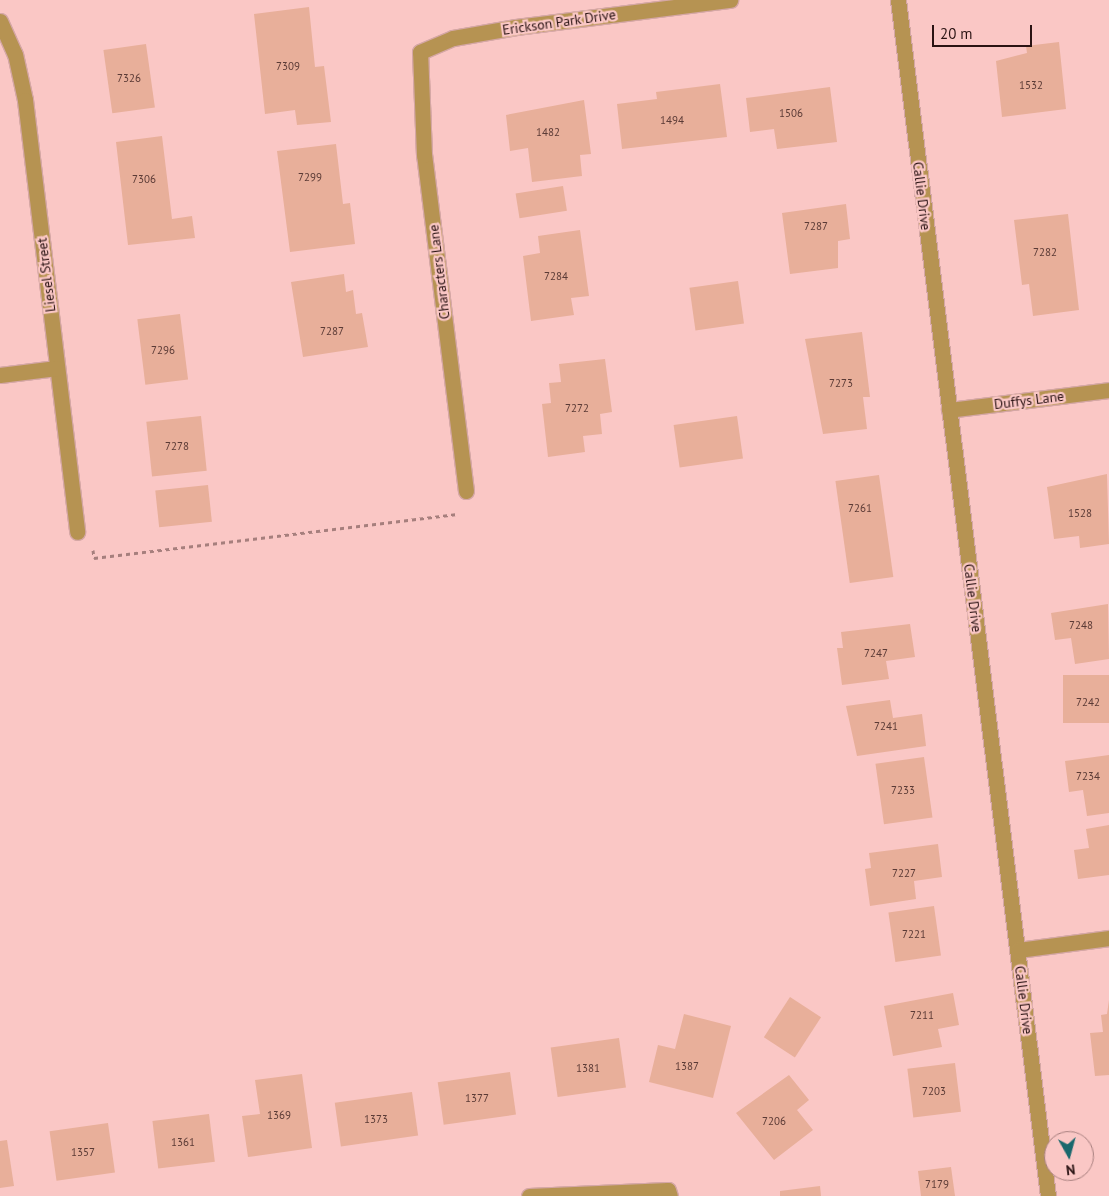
<!DOCTYPE html>
<html>
<head>
<meta charset="utf-8">
<style>
  body { margin:0 }
  #map { position:relative; width:1109px; height:1196px; overflow:hidden; background:#fac7c5; font-family:"PT Sans",sans-serif }
  div>[style] { position:absolute }
  [style*='--x'] { left:calc(var(--x)*1px); top:calc(var(--y)*1px); width:calc(var(--w)*1px); rotate:calc(var(--a)*1deg) }
  .building>* { inset:0; background:#e8af9a; transform-origin:0 0 }
  .path>* { height:3px; margin-top:-1.5px; transform-origin:0; background:repeating-linear-gradient(90deg,#a67f7d 0 4px,transparent 0 8px) }
  .roads { filter:drop-shadow(1px 0 #d5a7a5) drop-shadow(-1px 0 #d5a7a5) drop-shadow(0 1px #d5a7a5) drop-shadow(0 -1px #d5a7a5) }
  .minor>* { height:15px; margin:-7.5px; padding:0 7.5px; transform-origin:7.5px; border-radius:7.5px; background:#b69352 }
  span { translate:-50% -50%; white-space:nowrap; text-align:center; line-height:1.15; -webkit-text-stroke:4.5px #fac7c5; paint-order:stroke }
  .number-label { font-size:11px; color:#5a3a35 }
  .number-label span { -webkit-text-stroke-width:0 }
  .street-label { font-size:14px; color:#2a1313 }
  .north { position:absolute; left:1044px; top:1131px; width:50px; height:50px; box-sizing:border-box; background:#fac7c5; border:1px solid #a77f7e; border-radius:50%; rotate:173deg; font-size:14px; font-weight:700; line-height:20px; text-align:center; color:#2a1313 }
  .north::after { content:''; display:block; margin:auto; width:18px; height:22px; background:#1a686d; clip-path:polygon(50% 0,100% 100%,50% 72%,0 100%) }
  .scale { position:absolute; left:932px; top:25px; width:100px; height:22px; box-sizing:border-box; border:2px solid #2a1313; border-top:0; padding-left:6px; font-size:15px; line-height:18px; white-space:nowrap; color:#2a1313; -webkit-text-stroke:4px #fac7c5; paint-order:stroke }
</style>
</head>
<body>
<div id="map">
  <div class="building">
    <div style="clip-path:polygon(309px 7px,315px 67px,324px 66px,331px 122px,297px 125px,295px 110px,265px 114px,254px 14px)"></div>
    <div style="clip-path:polygon(1059px 42px,1066px 109px,1002px 117px,996px 61px,1027px 53px,1026px 46px)"></div>
    <div style="left:146px;top:44px;width:64px;height:43px;rotate:82deg"></div>
    <div style="clip-path:polygon(720px 84px,727px 137px,622px 149px,617px 104px,657px 99px,656px 92px)"></div>
    <div style="clip-path:polygon(830px 87px,837px 142px,777px 149px,774px 129px,750px 132px,746px 98px)"></div>
    <div style="clip-path:polygon(584px 100px,591px 154px,580px 155px,582px 176px,532px 182px,528px 148px,510px 151px,506px 115px)"></div>
    <div style="clip-path:polygon(162px 136px,172px 219px,192px 216px,195px 238px,128px 245px,116px 142px)"></div>
    <div style="clip-path:polygon(336px 144px,343px 204px,350px 203px,355px 244px,290px 252px,277px 151px)"></div>
    <div style="left:563px;top:186px;width:25px;height:48px;rotate:81deg"></div>
    <div style="clip-path:polygon(846px 204px,850px 239px,838px 241px,838px 268px,790px 274px,782px 213px)"></div>
    <div style="clip-path:polygon(1068px 214px,1079px 310px,1033px 316px,1029px 284px,1022px 285px,1014px 220px)"></div>
    <div style="clip-path:polygon(580px 230px,589px 296px,571px 298px,574px 315px,531px 321px,523px 256px,540px 253px,538px 236px)"></div>
    <div style="clip-path:polygon(344px 274px,346px 292px,353px 290px,356px 314px,362px 313px,368px 347px,303px 357px,291px 282px)"></div>
    <div style="left:738px;top:281px;width:43px;height:49px;rotate:82deg"></div>
    <div style="left:180px;top:314px;width:66px;height:43px;rotate:83deg"></div>
    <div style="clip-path:polygon(862px 332px,870px 397px,863px 397px,867px 429px,823px 434px,805px 339px)"></div>
    <div style="clip-path:polygon(605px 359px,612px 412px,600px 414px,602px 434px,583px 436px,585px 452px,548px 457px,542px 404px,551px 403px,549px 383px,561px 382px,559px 364px)"></div>
    <div style="left:201px;top:416px;width:55px;height:55px;rotate:84deg"></div>
    <div style="left:737px;top:416px;width:43px;height:64px;rotate:82deg"></div>
    <div style="clip-path:polygon(1107px 474px,1109px 544px,1080px 548px,1079px 536px,1054px 539px,1047px 487px)"></div>
    <div style="left:879px;top:475px;width:103px;height:44px;rotate:82deg"></div>
    <div style="left:208px;top:485px;width:37px;height:53px;rotate:84deg"></div>
    <div style="clip-path:polygon(1108px 604px,1109px 659px,1075px 664px,1071px 638px,1055px 640px,1051px 613px)"></div>
    <div style="clip-path:polygon(910px 624px,915px 657px,886px 661px,889px 679px,842px 685px,837px 648px,843px 648px,841px 632px)"></div>
    <div style="left:1109px;top:675px;width:48px;height:46px;rotate:90deg"></div>
    <div style="clip-path:polygon(890px 700px,893px 718px,922px 714px,926px 746px,857px 756px,846px 706px)"></div>
    <div style="clip-path:polygon(1109px 755px,1109px 813px,1087px 816px,1083px 790px,1069px 792px,1065px 761px)"></div>
    <div style="left:924px;top:757px;width:61px;height:49px;rotate:82deg"></div>
    <div style="clip-path:polygon(1109px 825px,1109px 875px,1078px 879px,1074px 850px,1089px 848px,1086px 829px)"></div>
    <div style="clip-path:polygon(938px 844px,942px 877px,914px 881px,916px 899px,870px 906px,865px 869px,871px 868px,869px 853px)"></div>
    <div style="left:934px;top:906px;width:50px;height:46px;rotate:82deg"></div>
    <div style="clip-path:polygon(953px 993px,959px 1025px,938px 1029px,942px 1047px,893px 1056px,884px 1006px)"></div>
    <div style="left:790px;top:997px;width:37px;height:48px;rotate:33deg"></div>
    <div style="clip-path:polygon(1109px 1000px,1109px 1075px,1095px 1076px,1090px 1033px,1103px 1032px,1101px 1015px,1107px 1014px)"></div>
    <div style="clip-path:polygon(684px 1014px,731px 1026px,713px 1098px,649px 1082px,658px 1045px,675px 1049px)"></div>
    <div style="left:619px;top:1038px;width:50px;height:69px;rotate:82deg"></div>
    <div style="left:955px;top:1063px;width:49px;height:48px;rotate:83deg"></div>
    <div style="left:510px;top:1072px;width:43px;height:73px;rotate:82deg"></div>
    <div style="clip-path:polygon(302px 1074px,312px 1148px,248px 1157px,242px 1116px,260px 1114px,255px 1080px)"></div>
    <div style="clip-path:polygon(789px 1075px,809px 1100px,797px 1110px,813px 1130px,774px 1160px,736px 1113px)"></div>
    <div style="left:412px;top:1092px;width:44px;height:78px;rotate:82deg"></div>
    <div style="left:209px;top:1114px;width:48px;height:57px;rotate:83deg"></div>
    <div style="left:108px;top:1123px;width:50px;height:59px;rotate:82deg"></div>
    <div style="clip-path:polygon(7px 1140px,14px 1186px,0 1188px,0 1141px)"></div>
    <div style="clip-path:polygon(951px 1167px,955px 1196px,921px 1196px,918px 1171px)"></div>
    <div style="clip-path:polygon(820px 1186px,821px 1196px,780px 1196px,780px 1191px)"></div>
  </div>
  <div class="path">
    <div style="--x:93;--y:550;--w:8;--a:83"></div>
    <div style="--x:94;--y:558;--w:364;--a:-6.9"></div>
  </div>
  <div class="roads">
    <div class="minor">
      <div style="--x:898;--y:0;--w:1205;--a:82.85"></div>
      <div style="--x:0;--y:21;--w:36;--a:66"></div>
      <div style="--x:15;--y:54;--w:47;--a:77.7"></div>
      <div style="--x:25;--y:100;--w:435;--a:83.1"></div>
      <div style="--x:0;--y:375;--w:57;--a:-7"></div>
      <div style="--x:949;--y:410;--w:161;--a:-7.1"></div>
      <div style="--x:466;--y:491;--w:339;--a:-97.1"></div>
      <div style="--x:424;--y:155;--w:103;--a:-92.2"></div>
      <div style="--x:420;--y:52;--w:36;--a:-23"></div>
      <div style="--x:453;--y:38;--w:64;--a:-9.9"></div>
      <div style="--x:516;--y:27;--w:216;--a:-7.2"></div>
      <div style="--x:1018;--y:950;--w:92;--a:-7.5"></div>
      <div style="--x:529;--y:1196;--w:139;--a:-2.5"></div>
      <div style="--x:668;--y:1190;--w:6;--a:72"></div>
    </div>
  </div>
  <div class="number-label">
    <span style="left:288px;top:66px">7309</span>
    <span style="left:129px;top:78px">7326</span>
    <span style="left:1031px;top:85px">1532</span>
    <span style="left:791px;top:113px">1506</span>
    <span style="left:672px;top:120px">1494</span>
    <span style="left:548px;top:132px">1482</span>
    <span style="left:310px;top:177px">7299</span>
    <span style="left:144px;top:179px">7306</span>
    <span style="left:816px;top:226px">7287</span>
    <span style="left:1045px;top:252px">7282</span>
    <span style="left:556px;top:276px">7284</span>
    <span style="left:332px;top:331px">7287</span>
    <span style="left:163px;top:350px">7296</span>
    <span style="left:841px;top:383px">7273</span>
    <span style="left:577px;top:408px">7272</span>
    <span style="left:177px;top:446px">7278</span>
    <span style="left:860px;top:508px">7261</span>
    <span style="left:1080px;top:513px">1528</span>
    <span style="left:1081px;top:625px">7248</span>
    <span style="left:876px;top:653px">7247</span>
    <span style="left:1088px;top:702px">7242</span>
    <span style="left:886px;top:726px">7241</span>
    <span style="left:1088px;top:776px">7234</span>
    <span style="left:903px;top:790px">7233</span>
    <span style="left:904px;top:873px">7227</span>
    <span style="left:914px;top:934px">7221</span>
    <span style="left:922px;top:1015px">7211</span>
    <span style="left:687px;top:1066px">1387</span>
    <span style="left:588px;top:1068px">1381</span>
    <span style="left:934px;top:1091px">7203</span>
    <span style="left:477px;top:1098px">1377</span>
    <span style="left:279px;top:1115px">1369</span>
    <span style="left:376px;top:1119px">1373</span>
    <span style="left:774px;top:1121px">7206</span>
    <span style="left:183px;top:1142px">1361</span>
    <span style="left:83px;top:1152px">1357</span>
    <span style="left:937px;top:1184px">7179</span>
  </div>
  <div class="street-label">
    <span style="left:559px;top:22px;rotate:-8deg">Erickson Park Drive</span>
    <span style="left:922px;top:196px;rotate:83deg">Callie Drive</span>
    <span style="left:439px;top:272px;rotate:-97deg">Characters Lane</span>
    <span style="left:46px;top:275px;rotate:-97deg">Liesel Street</span>
    <span style="left:1029px;top:400px;rotate:-7deg">Duffys Lane</span>
    <span style="left:973px;top:598px;rotate:83deg">Callie Drive</span>
    <span style="left:1024px;top:1000px;rotate:83deg">Callie Drive</span>
  </div>
  <div class="north">N</div>
  <div class="scale">20 m</div>
</div>
</body>
</html>
